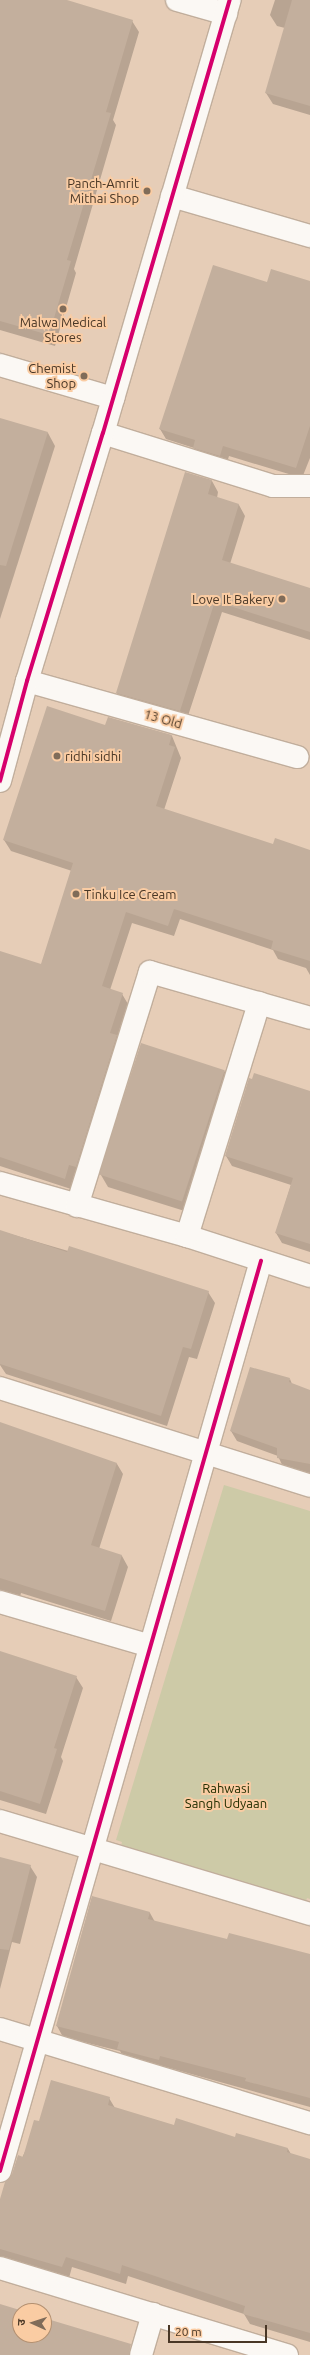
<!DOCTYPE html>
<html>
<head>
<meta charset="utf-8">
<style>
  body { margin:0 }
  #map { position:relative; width:310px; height:2355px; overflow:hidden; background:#e6cdb7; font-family:Ubuntu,"Noto Sans Devanagari",sans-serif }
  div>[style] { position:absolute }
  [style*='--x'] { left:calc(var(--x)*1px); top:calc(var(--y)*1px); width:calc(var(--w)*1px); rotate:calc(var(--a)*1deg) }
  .green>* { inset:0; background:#cdcaa7 }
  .shadow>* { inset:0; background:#0003 }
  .building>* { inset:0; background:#c3af9d; transform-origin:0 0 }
  .roads { filter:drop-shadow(1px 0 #c1ae9c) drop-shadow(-1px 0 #c1ae9c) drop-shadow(0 1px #c1ae9c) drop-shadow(0 -1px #c1ae9c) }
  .minor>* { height:22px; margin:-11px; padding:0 11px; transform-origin:11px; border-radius:11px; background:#fbf8f4 }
  .cycleway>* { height:4px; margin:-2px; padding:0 2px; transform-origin:2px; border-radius:2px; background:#d6006c }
  .dots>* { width:11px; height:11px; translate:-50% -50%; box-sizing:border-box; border:2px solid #facca3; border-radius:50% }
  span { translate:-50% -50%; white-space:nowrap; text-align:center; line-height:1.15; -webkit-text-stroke:4px #facca3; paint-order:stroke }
  .poi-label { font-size:13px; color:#493726 }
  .right { translate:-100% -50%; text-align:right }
  .left { translate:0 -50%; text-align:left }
  .street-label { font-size:13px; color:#493726 }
  .park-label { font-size:13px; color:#253003 }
  .north { position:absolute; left:12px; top:2303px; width:40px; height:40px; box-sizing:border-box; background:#facca3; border:1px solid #b39071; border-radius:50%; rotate:273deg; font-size:11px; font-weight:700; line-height:16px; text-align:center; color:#493726 }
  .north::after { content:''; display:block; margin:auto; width:14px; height:18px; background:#806c59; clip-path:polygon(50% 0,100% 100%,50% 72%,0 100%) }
  .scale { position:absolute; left:168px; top:2325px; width:99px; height:18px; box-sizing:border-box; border:2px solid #493726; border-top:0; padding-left:5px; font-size:12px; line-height:14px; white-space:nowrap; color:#493726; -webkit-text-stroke:3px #facca3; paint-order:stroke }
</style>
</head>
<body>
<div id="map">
  <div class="green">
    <div style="clip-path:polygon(224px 1485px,310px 1511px,310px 1899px,307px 1898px,302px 1915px,121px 1846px,122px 1842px,116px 1840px)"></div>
  </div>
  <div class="shadow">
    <div style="clip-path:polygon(0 0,62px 0,132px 21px,139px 32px,113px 120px,116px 125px,74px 269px,76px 273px,55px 346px,0 330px)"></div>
    <div style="clip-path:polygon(275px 0,310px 0,310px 115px,273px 104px,266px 93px,285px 28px,277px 26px,270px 15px)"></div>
    <div style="clip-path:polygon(310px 282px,310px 458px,302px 478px,229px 456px,226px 466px,200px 458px,194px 448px,166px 439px,160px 429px,268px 283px)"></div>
    <div style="clip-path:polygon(0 419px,48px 433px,55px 446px,0 619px)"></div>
    <div style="clip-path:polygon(186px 473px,212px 481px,218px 492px,217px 498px,239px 505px,245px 516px,230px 564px,310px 590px,310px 640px,222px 612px,186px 722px,123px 704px,117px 693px)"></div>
    <div style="clip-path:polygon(106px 727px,172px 736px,181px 758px,164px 810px,273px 845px,310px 851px,310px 975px,306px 968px,278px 959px,273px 950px,180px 919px,174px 936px,132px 923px,110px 990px,122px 994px,128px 1004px,118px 1038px,123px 1047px,71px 1189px,0 1166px,0 952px,41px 966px,72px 871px,11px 851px,4px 840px)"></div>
    <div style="clip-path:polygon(225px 1071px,231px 1083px,191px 1213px,108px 1187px,101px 1175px)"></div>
    <div style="clip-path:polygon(310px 1091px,310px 1252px,282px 1243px,276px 1233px,291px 1185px,232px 1166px,226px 1156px)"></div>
    <div style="clip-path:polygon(0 1231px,208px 1292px,215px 1303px,197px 1359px,189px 1357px,167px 1426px,6px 1374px,0 1365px)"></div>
    <div style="clip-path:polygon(290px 1379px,292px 1384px,310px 1391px,310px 1473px,284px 1469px,278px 1456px,237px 1441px,231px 1431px)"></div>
    <div style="clip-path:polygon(0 1427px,117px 1464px,123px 1474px,99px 1549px,122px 1556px,128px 1567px,111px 1621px,21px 1593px,20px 1597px,0 1590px)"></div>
    <div style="clip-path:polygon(0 1660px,76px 1677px,83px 1688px,61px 1757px,63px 1761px,46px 1814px,0 1800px)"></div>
    <div style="clip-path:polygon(0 1858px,30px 1866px,37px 1877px,20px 1944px,12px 1942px,0 1989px)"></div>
    <div style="clip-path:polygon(92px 1898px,150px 1913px,155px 1922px,228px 1941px,310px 1955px,310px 2107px,166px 2067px,165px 2070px,125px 2060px,120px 2051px,63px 2037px,57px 2026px)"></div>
    <div style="clip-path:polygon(109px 2098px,115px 2108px,175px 2126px,288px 2149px,291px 2154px,310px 2160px,310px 2342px,250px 2324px,244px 2314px,128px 2276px,126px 2284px,72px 2267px,69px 2278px,0 2257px,0 2203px,39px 2123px)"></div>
  </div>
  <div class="building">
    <div style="clip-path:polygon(0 0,67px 0,133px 20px,106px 112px,111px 113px,67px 260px,71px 261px,49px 335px,0 321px)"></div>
    <div style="clip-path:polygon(292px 0,310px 0,310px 106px,265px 93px)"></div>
    <div style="clip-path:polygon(213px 265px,267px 282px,271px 269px,310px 281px,310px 426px,296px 468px,223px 446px,220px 456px,193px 448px,195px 440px,159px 429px)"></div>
    <div style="clip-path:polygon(0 418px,48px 432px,6px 566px,0 565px)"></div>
    <div style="clip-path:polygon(185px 472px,212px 480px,208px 494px,239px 504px,222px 560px,310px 588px,310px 632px,215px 601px,180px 711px,116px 693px)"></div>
    <div style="clip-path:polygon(47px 706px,105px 725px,108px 717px,172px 735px,169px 745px,175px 747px,156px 806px,273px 844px,275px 838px,310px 850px,310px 961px,271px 949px,273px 941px,174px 909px,168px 926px,126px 912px,102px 986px,123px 993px,110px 1033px,117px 1035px,76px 1167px,69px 1165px,65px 1179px,0 1157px,0 951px,41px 964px,73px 863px,3px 840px)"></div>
    <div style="left:141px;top:1043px;width:88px;height:138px;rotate:18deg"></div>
    <div style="clip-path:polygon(254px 1073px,310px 1091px,310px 1244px,275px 1233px,293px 1178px,225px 1156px,249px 1078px,252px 1079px)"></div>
    <div style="clip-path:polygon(0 1230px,67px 1252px,69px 1246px,209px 1291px,191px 1349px,183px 1347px,161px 1416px,0 1364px)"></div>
    <div style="clip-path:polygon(250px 1367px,290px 1378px,289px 1382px,310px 1390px,310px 1464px,277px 1458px,277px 1448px,230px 1431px)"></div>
    <div style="clip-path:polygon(0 1422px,117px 1463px,91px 1545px,122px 1555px,105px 1611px,0 1578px)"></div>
    <div style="clip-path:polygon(0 1651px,77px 1676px,54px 1748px,57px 1749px,40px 1804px,0 1791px)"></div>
    <div style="clip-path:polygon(0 1857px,31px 1865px,9px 1950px,0 1949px)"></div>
    <div style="clip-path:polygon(92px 1896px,150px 1912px,148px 1919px,227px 1939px,229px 1933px,310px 1954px,310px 2098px,245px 2081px,246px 2078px,160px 2056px,159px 2060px,117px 2049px,119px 2042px,56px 2026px)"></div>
    <div style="clip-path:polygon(51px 2080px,110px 2097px,108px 2105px,174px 2125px,176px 2118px,235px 2137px,236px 2133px,288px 2148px,287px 2152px,310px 2159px,310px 2333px,243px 2314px,245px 2306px,122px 2265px,120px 2274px,66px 2257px,62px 2267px,0 2249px,0 2199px,5px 2182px,12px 2174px,18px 2155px,23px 2157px,34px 2120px,39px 2121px)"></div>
    <div style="clip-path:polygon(0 2304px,23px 2311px,20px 2311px,20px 2335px,44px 2335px,44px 2318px,131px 2344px,129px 2355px,0 2355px)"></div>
  </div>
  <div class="roads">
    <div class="minor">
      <div style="--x:177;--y:0;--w:51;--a:15.9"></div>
      <div style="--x:172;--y:196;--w:144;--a:16.2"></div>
      <div style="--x:0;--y:365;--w:118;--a:16.3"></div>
      <div style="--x:103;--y:433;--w:178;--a:17.3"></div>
      <div style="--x:273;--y:486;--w:37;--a:0"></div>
      <div style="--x:27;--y:681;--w:281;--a:15.7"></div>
      <div style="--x:0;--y:781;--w:104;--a:-74.9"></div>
      <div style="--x:27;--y:681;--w:259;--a:-73"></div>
      <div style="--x:103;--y:433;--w:451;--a:-73.7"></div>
      <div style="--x:0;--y:1183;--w:194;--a:15.8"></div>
      <div style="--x:187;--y:1236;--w:129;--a:18"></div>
      <div style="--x:77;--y:1206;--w:245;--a:-72.7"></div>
      <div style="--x:150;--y:972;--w:166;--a:16"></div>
      <div style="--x:187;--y:1236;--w:244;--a:-72.8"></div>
      <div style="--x:0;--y:1388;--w:325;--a:17.5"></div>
      <div style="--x:0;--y:1602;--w:156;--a:16.3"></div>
      <div style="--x:0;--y:1821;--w:324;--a:16.7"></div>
      <div style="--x:0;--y:2029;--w:324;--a:16.9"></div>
      <div style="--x:0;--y:2171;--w:947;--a:-74"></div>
      <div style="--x:0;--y:2268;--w:300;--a:16.9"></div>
      <div style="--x:141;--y:2355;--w:43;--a:-73.7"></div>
    </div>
  </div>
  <div class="cycleway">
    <div style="--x:0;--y:781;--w:104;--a:-74.9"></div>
    <div style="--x:27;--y:681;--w:259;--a:-73"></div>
    <div style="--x:103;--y:433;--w:451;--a:-73.7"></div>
    <div style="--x:0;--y:2171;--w:947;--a:-74"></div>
  </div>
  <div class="dots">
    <div style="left:147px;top:191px;background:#806c59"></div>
    <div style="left:63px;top:309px;background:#806c59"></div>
    <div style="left:84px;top:376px;background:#806c59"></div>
    <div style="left:282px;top:599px;background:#806c59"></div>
    <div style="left:57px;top:756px;background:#806c59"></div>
    <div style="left:76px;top:894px;background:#806c59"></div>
  </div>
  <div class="poi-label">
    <span class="right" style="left:139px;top:191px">Panch-Amrit<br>Mithai Shop</span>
    <span style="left:63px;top:330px">Malwa Medical<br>Stores</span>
    <span class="right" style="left:76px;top:376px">Chemist<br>Shop</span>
    <span class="right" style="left:274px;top:599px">Love It Bakery</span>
    <span class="left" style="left:65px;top:756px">ridhi sidhi</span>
    <span class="left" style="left:84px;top:894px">Tinku Ice Cream</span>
  </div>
  <div class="street-label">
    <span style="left:163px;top:719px;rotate:16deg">13 Old</span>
  </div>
  <div class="park-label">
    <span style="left:226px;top:1796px">Rahwasi<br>Sangh Udyaan</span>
  </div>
  <div class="north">उ</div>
  <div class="scale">20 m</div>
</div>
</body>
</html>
